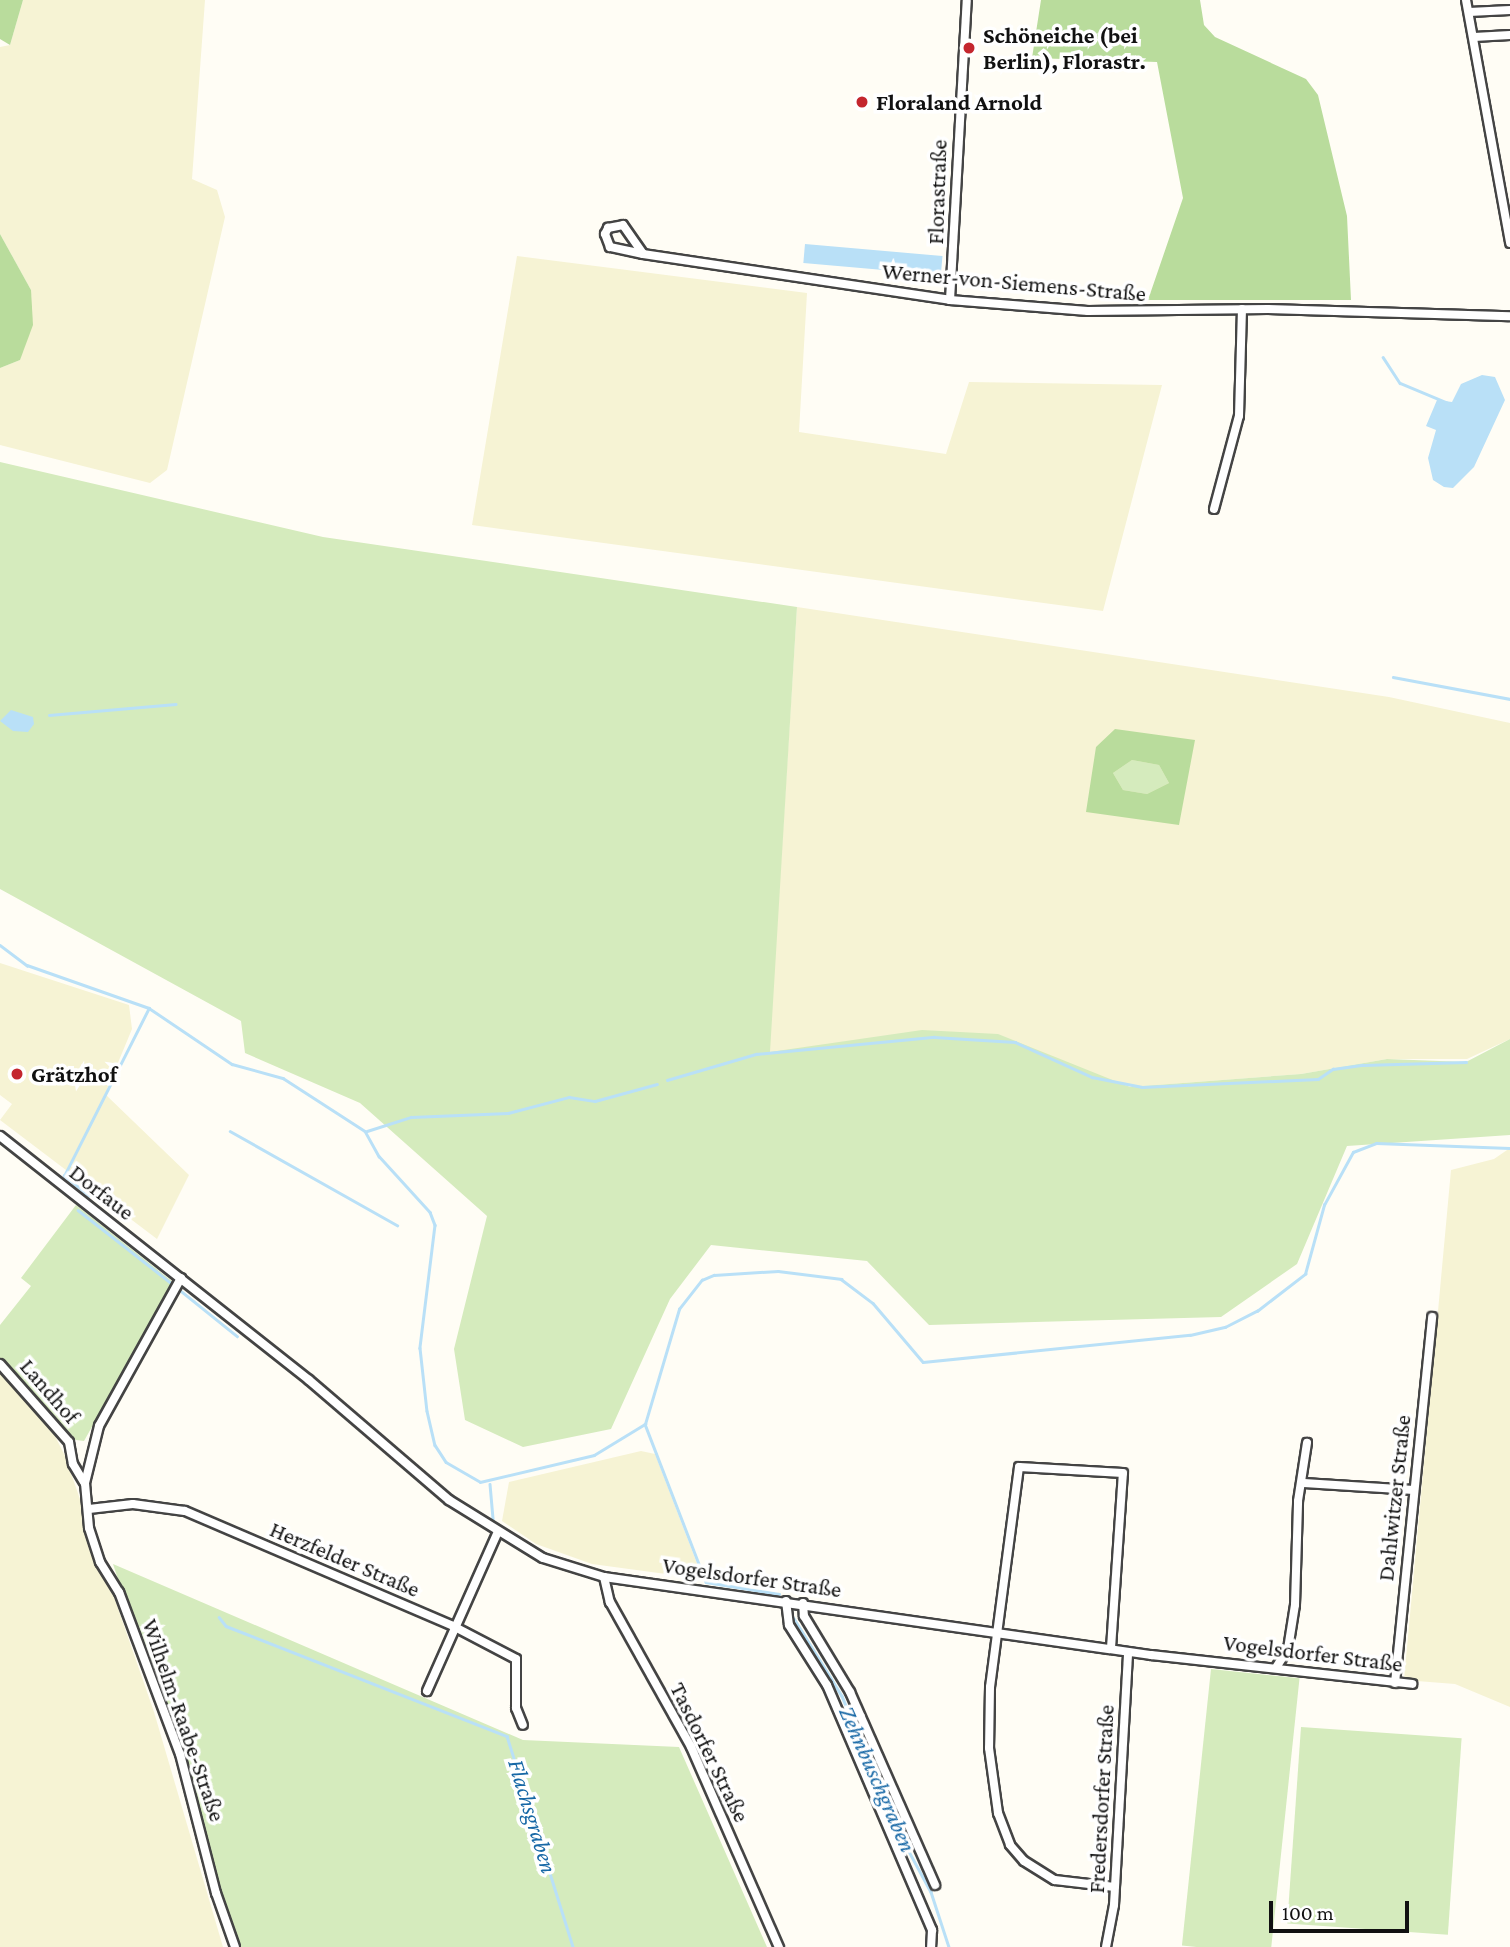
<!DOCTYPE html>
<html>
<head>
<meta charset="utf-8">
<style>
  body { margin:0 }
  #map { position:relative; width:1510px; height:1947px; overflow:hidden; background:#fffdf5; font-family:"Crimson Pro",serif }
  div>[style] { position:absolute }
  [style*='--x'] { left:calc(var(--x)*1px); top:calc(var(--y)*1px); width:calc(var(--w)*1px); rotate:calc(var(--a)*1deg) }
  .farmland>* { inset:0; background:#f6f3d4 }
  .green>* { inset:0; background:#d5ebbd; transform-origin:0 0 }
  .forest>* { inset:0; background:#b9dc9c }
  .water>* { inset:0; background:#b9e0f7; transform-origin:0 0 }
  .stream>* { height:2.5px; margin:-1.25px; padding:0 1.25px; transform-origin:1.25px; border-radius:1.25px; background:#b9e0f7 }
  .roads { filter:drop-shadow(2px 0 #444) drop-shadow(-2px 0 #444) drop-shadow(0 2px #444) drop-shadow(0 -2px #444) }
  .street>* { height:8px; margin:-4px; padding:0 4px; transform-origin:4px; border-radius:4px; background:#fff }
  .dots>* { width:19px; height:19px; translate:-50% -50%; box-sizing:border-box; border:4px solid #fff; border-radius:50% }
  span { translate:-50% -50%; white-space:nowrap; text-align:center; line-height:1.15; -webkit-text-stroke:7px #fff; paint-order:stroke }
  .poi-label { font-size:23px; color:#111; font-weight:700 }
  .left { translate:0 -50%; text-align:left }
  .street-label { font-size:23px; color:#111 }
  .water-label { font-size:24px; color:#1768a6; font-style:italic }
  .scale { position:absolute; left:1269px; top:1901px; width:140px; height:32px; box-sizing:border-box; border:4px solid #111; border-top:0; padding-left:9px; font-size:21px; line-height:24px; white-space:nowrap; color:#111; -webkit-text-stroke:5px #fff; paint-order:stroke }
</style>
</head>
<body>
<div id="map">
  <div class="farmland">
    <div style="clip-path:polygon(23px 0,205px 0,192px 179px,217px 190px,225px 217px,167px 470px,150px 483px,0 445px,0 368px,20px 360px,31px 290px,0 234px,0 47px,10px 45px)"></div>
    <div style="clip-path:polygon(517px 256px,807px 293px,799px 432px,946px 454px,969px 382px,1162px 385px,1103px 611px,472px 525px)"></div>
    <div style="clip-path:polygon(797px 607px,1389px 697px,1510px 723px,1510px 1039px,1467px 1059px,1387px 1059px,1301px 1074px,1130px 1087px,769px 1052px)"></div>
    <div style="clip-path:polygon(0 963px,129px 1005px,132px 1029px,105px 1094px,189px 1175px,157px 1239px,0 1120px,12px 1104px,0 1095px)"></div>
    <div style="clip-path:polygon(1510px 1148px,1510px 1707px,1455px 1684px,1404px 1680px,1451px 1170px,1494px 1159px)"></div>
    <div style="clip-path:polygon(0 1371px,50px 1426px,65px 1456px,154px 1712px,223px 1947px,0 1947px)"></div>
    <div style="clip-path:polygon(641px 1451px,655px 1454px,703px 1579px,592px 1564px,536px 1544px,502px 1521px,509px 1482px)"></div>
  </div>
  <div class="green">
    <div style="clip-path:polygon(0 462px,323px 537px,797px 607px,770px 1052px,922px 1030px,998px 1034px,1130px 1087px,1301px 1074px,1387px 1059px,1466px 1062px,1510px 1039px,1510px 1135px,1347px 1146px,1297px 1264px,1221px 1317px,929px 1325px,867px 1261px,711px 1245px,670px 1299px,611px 1429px,523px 1447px,465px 1420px,454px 1349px,487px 1216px,360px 1103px,245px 1053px,241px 1021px,0 889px)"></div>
    <div style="clip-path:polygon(1132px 760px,1159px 765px,1169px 783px,1147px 794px,1123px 790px,1113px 773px)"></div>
    <div style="clip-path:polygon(76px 1205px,173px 1282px,84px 1441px,68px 1439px,27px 1387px,0 1363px,0 1325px,31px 1286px,21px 1278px)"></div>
    <div style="clip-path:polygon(113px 1564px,523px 1740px,679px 1747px,767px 1947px,240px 1947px)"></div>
    <div style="left:1211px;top:1669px;width:89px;height:278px;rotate:6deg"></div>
    <div style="left:1301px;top:1727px;width:161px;height:197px;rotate:4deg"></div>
  </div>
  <div class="forest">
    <div style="clip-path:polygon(0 0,23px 0,10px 45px,0 39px)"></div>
    <div style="clip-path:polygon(1041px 0,1200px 0,1204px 25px,1215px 37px,1306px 79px,1318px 95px,1347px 216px,1351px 300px,1148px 300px,1183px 198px,1157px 62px,1032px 58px)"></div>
    <div style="clip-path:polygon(0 234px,31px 290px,33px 325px,20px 360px,0 368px)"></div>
    <div style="clip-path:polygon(evenodd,1115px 729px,1195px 740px,1179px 825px,1086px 812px,1096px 747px,1115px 729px,1132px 760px,1159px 765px,1169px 783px,1147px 794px,1123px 790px,1113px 773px,1132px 760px)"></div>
  </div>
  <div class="water">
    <div style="left:805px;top:244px;width:138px;height:19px;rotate:5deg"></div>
    <div style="clip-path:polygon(1482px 375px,1495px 377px,1505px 400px,1474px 467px,1453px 488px,1444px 487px,1433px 480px,1428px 458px,1436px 430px,1426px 426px,1437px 400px,1452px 402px,1461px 384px)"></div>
    <div style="clip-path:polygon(11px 710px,33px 717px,34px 724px,28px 732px,13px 731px,0 721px)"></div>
  </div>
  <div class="stream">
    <div style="--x:1383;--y:357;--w:31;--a:57"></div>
    <div style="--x:1400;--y:383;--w:52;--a:22.6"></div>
    <div style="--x:1393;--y:677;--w:119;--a:10.6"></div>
    <div style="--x:49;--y:715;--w:127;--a:-5"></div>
    <div style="--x:0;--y:945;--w:34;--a:37"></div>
    <div style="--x:27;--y:965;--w:129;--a:19.4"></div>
    <div style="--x:149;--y:1008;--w:100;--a:34"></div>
    <div style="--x:232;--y:1064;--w:53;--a:15.4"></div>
    <div style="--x:283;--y:1078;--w:98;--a:32.9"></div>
    <div style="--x:365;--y:1131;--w:29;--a:61"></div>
    <div style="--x:379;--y:1156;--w:76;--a:47.7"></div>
    <div style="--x:430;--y:1212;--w:14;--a:69"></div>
    <div style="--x:435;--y:1225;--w:124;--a:97"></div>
    <div style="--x:420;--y:1348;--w:63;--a:83.7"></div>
    <div style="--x:427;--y:1411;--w:35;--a:77"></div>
    <div style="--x:435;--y:1445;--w:20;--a:57"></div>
    <div style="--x:446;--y:1462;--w:39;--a:30"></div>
    <div style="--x:480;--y:1482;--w:117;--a:-13.3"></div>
    <div style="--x:594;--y:1455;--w:60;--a:-31.3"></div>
    <div style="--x:645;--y:1424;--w:120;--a:-73.5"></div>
    <div style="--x:679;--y:1309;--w:37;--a:-52"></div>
    <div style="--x:702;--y:1280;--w:13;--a:-23"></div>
    <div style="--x:714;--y:1275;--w:64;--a:-3.6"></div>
    <div style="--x:778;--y:1271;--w:64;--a:7.2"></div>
    <div style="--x:841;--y:1279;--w:40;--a:37"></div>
    <div style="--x:873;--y:1303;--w:77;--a:49.7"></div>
    <div style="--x:923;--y:1362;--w:268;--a:-5.8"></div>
    <div style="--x:1190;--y:1335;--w:36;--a:-13"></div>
    <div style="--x:1225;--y:1327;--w:36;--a:-27"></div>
    <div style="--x:1257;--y:1311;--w:61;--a:-37.6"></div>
    <div style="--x:1305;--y:1274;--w:72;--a:-74.6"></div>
    <div style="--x:1324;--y:1205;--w:60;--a:-61.3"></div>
    <div style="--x:1353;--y:1152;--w:25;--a:-21"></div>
    <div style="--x:1376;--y:1143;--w:134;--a:2.1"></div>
    <div style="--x:667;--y:1080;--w:93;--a:-16.3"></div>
    <div style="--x:756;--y:1054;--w:179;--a:-5.5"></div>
    <div style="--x:934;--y:1037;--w:81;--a:3.5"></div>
    <div style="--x:1015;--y:1042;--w:85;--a:24.4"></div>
    <div style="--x:1092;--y:1077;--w:51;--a:11.3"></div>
    <div style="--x:1142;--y:1087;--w:176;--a:-2.6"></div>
    <div style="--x:1318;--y:1079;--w:18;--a:-34"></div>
    <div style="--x:1333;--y:1069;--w:30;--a:-8"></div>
    <div style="--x:1363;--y:1065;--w:103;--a:-1.7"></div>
    <div style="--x:230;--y:1131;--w:192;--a:29.4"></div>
    <div style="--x:367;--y:1131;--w:46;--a:-17.7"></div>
    <div style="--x:411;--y:1117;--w:97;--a:-2.4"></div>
    <div style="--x:508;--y:1113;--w:63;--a:-14.7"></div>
    <div style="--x:569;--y:1097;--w:26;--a:9"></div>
    <div style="--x:595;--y:1101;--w:64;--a:-15.3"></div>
    <div style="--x:89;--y:1196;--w:32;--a:-141"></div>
    <div style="--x:64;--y:1176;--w:188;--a:-63.2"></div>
    <div style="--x:78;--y:1210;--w:118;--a:38.1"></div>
    <div style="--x:181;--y:1291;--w:72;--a:38.8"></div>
    <div style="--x:645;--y:1424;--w:169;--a:68.9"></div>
    <div style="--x:706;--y:1582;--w:74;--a:9.3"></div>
    <div style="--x:490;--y:1484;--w:37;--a:85"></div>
    <div style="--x:219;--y:1617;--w:11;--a:52"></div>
    <div style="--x:226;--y:1626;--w:302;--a:21.4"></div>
    <div style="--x:507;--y:1736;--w:221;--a:72.6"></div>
    <div style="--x:793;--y:1617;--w:93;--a:58.2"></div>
    <div style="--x:842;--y:1696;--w:148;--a:67.4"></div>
    <div style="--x:899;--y:1833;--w:67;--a:61.5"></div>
    <div style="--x:931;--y:1892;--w:58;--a:71.9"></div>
  </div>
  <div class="roads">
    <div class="street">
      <div style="--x:1466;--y:0;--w:247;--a:79.7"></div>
      <div style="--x:1469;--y:12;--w:41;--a:-2.8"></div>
      <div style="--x:1474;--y:37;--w:36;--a:-3"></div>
      <div style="--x:643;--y:254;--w:34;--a:-168"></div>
      <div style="--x:610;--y:247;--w:14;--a:-111"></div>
      <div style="--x:605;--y:234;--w:7;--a:-63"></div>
      <div style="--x:608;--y:228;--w:15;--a:-11"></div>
      <div style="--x:623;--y:225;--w:35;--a:55"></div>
      <div style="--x:643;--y:254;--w:310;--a:8.5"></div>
      <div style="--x:950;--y:300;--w:138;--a:4.6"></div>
      <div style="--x:1088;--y:311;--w:180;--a:-0.6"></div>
      <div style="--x:1268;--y:309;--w:242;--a:1.7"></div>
      <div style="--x:950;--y:300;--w:300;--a:-86.8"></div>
      <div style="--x:1214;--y:509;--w:96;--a:-75"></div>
      <div style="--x:1239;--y:416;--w:107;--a:-88.4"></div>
      <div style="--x:0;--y:1136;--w:394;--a:38.3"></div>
      <div style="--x:309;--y:1380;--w:184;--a:40.6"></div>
      <div style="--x:449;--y:1500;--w:110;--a:31.7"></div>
      <div style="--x:543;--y:1558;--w:64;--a:17.3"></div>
      <div style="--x:604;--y:1577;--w:553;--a:8.12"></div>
      <div style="--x:1151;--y:1655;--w:263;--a:6.3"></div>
      <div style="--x:181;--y:1278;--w:169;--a:119"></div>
      <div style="--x:99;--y:1426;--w:59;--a:103.8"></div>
      <div style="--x:85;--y:1483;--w:45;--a:84.9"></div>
      <div style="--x:89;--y:1528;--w:36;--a:72"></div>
      <div style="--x:100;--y:1562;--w:36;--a:58"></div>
      <div style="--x:119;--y:1592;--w:173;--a:69.4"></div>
      <div style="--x:180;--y:1754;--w:144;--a:75.5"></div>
      <div style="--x:216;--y:1893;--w:57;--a:70.6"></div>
      <div style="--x:0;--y:1364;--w:104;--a:48.5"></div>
      <div style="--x:69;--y:1442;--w:22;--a:80"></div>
      <div style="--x:73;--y:1464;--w:21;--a:59"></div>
      <div style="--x:1304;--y:1483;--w:110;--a:3.6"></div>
      <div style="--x:89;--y:1509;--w:44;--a:-6.5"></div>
      <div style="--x:133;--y:1504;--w:52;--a:7.7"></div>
      <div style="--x:185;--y:1511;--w:292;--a:23.2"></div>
      <div style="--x:453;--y:1626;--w:71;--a:27.6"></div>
      <div style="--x:516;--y:1659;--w:49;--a:90"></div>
      <div style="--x:516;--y:1708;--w:18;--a:68"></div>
      <div style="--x:604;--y:1577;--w:26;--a:77"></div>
      <div style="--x:610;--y:1602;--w:166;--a:60.8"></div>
      <div style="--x:691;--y:1747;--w:219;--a:66.3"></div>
      <div style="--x:786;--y:1601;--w:24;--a:83"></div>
      <div style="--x:789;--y:1625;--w:71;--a:57.7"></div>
      <div style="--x:827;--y:1685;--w:267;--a:66.8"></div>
      <div style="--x:932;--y:1930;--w:17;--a:93"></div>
      <div style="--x:803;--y:1603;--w:13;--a:86"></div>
      <div style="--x:804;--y:1616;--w:89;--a:58.8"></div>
      <div style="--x:850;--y:1692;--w:211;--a:66.2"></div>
      <div style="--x:1111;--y:1648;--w:175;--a:-86.1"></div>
      <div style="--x:1123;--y:1473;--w:104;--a:-176.7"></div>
      <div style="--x:1019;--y:1467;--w:222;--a:97.5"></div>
      <div style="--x:990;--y:1687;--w:61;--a:90.9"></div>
      <div style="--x:989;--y:1748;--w:66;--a:82.1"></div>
      <div style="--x:998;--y:1813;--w:34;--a:69"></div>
      <div style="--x:1010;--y:1845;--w:21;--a:49"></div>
      <div style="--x:1024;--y:1861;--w:36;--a:32"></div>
      <div style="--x:1055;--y:1880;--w:60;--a:6.7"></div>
      <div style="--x:1277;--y:1666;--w:20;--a:-57"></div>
      <div style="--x:1288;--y:1649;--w:45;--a:-81"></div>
      <div style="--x:1295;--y:1605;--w:104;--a:-88.3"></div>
      <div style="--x:1298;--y:1501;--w:59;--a:-81.2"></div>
      <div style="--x:1395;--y:1683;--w:368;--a:-84.2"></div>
      <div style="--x:427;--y:1691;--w:172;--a:-66"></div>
      <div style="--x:1106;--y:1947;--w:43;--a:-79.2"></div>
      <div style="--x:1114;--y:1905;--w:253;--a:-86.8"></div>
    </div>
  </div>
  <div class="dots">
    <div style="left:969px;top:48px;background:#c4262e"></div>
    <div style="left:862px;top:102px;background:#c4262e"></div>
    <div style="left:17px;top:1074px;background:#c4262e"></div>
  </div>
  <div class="poi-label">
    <span class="left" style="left:983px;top:48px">Schöneiche (bei<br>Berlin), Florastr.</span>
    <span class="left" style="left:876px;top:102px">Floraland Arnold</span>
    <span class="left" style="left:31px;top:1074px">Grätzhof</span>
  </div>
  <div class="street-label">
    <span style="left:937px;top:192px;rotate:-88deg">Florastraße</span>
    <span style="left:1014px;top:282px;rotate:5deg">Werner-von-Siemens-Straße</span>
    <span style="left:102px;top:1192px;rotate:38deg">Dorfaue</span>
    <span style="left:50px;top:1391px;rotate:49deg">Landhof</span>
    <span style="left:1394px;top:1498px;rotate:-84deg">Dahlwitzer Straße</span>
    <span style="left:345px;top:1559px;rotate:23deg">Herzfelder Straße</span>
    <span style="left:752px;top:1577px;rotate:8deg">Vogelsdorfer Straße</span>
    <span style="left:1313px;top:1653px;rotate:7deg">Vogelsdorfer Straße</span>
    <span style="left:184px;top:1720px;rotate:71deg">Wilhelm-Raabe-Straße</span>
    <span style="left:710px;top:1752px;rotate:64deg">Tasdorfer Straße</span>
    <span style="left:1101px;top:1799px;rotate:-87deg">Fredersdorfer Straße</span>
  </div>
  <div class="water-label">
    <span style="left:878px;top:1779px;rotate:66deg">Zehnbuschgraben</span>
    <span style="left:533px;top:1816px;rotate:73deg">Flachsgraben</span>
  </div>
  <div class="scale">100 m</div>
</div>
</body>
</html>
